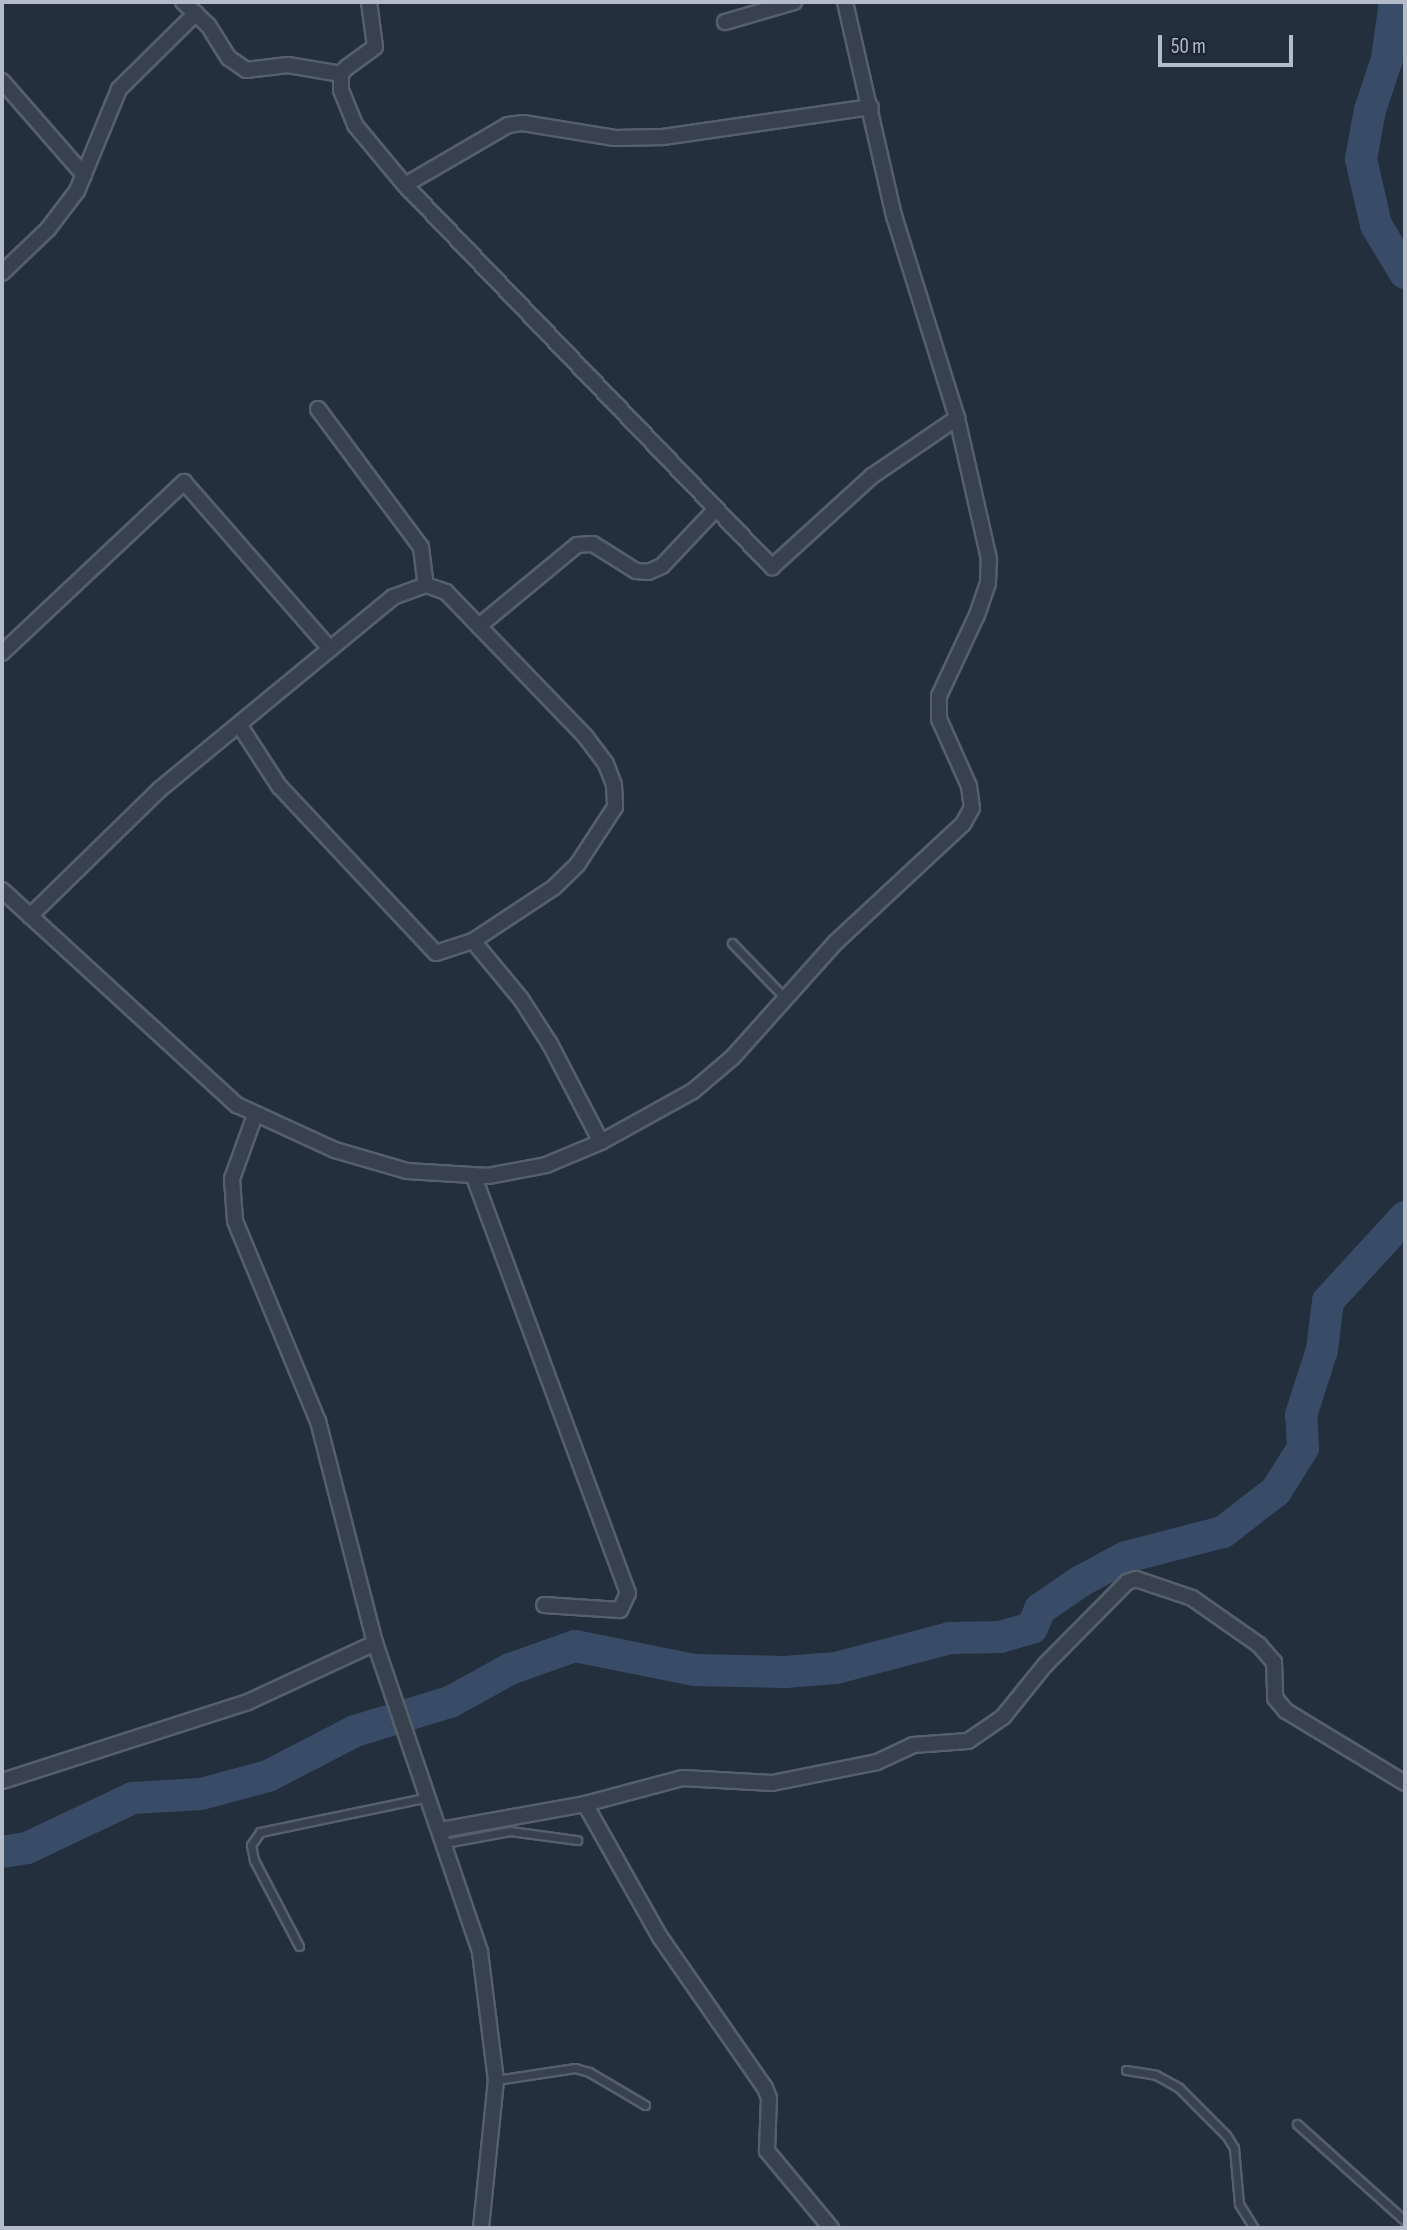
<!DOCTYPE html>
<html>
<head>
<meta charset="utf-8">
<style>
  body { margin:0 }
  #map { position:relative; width:1407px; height:2230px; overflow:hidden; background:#242f3e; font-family:"Sofia Sans Condensed",sans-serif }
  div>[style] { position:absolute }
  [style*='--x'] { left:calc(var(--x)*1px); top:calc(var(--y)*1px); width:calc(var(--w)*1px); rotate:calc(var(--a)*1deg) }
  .river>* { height:32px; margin:-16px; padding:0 16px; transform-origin:16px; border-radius:16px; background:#394c67 }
  .roads { filter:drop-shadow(2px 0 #565f6c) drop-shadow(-2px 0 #565f6c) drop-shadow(0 2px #565f6c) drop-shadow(0 -2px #565f6c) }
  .service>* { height:7px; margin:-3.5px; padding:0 3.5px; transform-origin:3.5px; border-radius:3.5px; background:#38414e }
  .minor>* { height:14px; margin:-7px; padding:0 7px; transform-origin:7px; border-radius:7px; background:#38414e }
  span { translate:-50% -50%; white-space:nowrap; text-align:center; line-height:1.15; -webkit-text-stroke:6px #1d2633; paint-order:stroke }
  .frame { position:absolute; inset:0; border:4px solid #b4bcc9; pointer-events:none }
  .scale { position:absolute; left:1158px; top:35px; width:135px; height:32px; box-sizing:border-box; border:4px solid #b4bcc9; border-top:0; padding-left:9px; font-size:21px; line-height:24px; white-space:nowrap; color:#b4bcc9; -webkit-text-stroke:5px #1d2633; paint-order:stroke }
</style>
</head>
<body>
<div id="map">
  <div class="river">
    <div style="--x:1395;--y:2;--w:58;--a:98"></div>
    <div style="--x:1387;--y:59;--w:54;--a:108.4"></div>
    <div style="--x:1370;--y:110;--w:50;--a:100.4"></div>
    <div style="--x:1361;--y:159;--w:68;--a:77.2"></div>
    <div style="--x:1376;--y:225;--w:56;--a:58.9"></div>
    <div style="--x:2;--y:1852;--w:25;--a:-9"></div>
    <div style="--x:27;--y:1848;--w:117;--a:-25.3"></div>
    <div style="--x:133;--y:1798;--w:68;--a:-3.4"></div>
    <div style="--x:201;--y:1794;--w:69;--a:-15"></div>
    <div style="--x:268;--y:1776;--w:98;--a:-27.3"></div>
    <div style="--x:355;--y:1731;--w:99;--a:-17"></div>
    <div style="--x:450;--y:1702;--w:68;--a:-28.8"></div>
    <div style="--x:510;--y:1669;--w:69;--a:-19.5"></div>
    <div style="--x:575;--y:1646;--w:121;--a:11.4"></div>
    <div style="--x:694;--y:1670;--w:91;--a:1.3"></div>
    <div style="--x:785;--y:1672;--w:51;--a:-4.5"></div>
    <div style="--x:836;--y:1668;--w:118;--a:-14.7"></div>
    <div style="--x:950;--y:1638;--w:50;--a:-1.1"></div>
    <div style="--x:1000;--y:1637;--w:33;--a:-16"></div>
    <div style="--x:1032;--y:1628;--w:21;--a:-67"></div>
    <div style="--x:1040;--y:1609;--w:50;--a:-34.3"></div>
    <div style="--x:1081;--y:1581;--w:51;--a:-28.1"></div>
    <div style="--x:1126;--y:1557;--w:100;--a:-14.5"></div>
    <div style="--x:1223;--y:1532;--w:67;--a:-37.7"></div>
    <div style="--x:1276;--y:1491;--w:51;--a:-57.9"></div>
    <div style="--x:1303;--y:1448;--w:33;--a:-93"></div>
    <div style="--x:1301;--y:1415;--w:68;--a:-72.1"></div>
    <div style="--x:1322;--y:1350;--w:49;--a:-83"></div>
    <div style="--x:1328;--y:1301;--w:114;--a:-47.5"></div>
  </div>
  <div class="roads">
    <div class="service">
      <div style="--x:732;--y:943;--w:76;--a:46.1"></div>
      <div style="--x:445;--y:1843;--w:66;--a:-10.5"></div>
      <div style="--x:510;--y:1831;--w:68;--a:7.7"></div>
      <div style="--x:299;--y:1946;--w:97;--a:-117.6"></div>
      <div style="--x:254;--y:1860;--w:15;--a:-101"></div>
      <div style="--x:251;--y:1845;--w:16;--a:-55"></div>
      <div style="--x:260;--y:1832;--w:167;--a:-11.7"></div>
      <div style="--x:1126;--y:2070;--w:30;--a:9"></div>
      <div style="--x:1156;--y:2075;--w:26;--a:29"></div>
      <div style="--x:1179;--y:2088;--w:66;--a:45"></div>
      <div style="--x:1226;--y:2135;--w:15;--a:58"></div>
      <div style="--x:1234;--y:2148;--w:56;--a:84.9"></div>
      <div style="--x:1239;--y:2204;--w:28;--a:58"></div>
      <div style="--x:496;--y:2080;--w:80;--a:-8.6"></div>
      <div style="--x:575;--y:2068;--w:15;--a:16"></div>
      <div style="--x:589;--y:2072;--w:65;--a:30.5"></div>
      <div style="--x:1297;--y:2124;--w:145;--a:41.9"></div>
    </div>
    <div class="minor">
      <div style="--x:183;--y:2;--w:34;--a:43"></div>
      <div style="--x:208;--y:25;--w:39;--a:58"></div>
      <div style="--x:229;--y:58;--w:21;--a:35"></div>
      <div style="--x:246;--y:70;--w:42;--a:-6.8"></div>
      <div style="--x:288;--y:65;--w:54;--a:9.6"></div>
      <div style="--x:369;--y:2;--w:45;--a:82.4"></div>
      <div style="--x:375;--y:47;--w:34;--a:144"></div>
      <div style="--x:347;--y:67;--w:9;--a:131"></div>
      <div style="--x:341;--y:74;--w:16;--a:90"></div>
      <div style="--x:341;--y:90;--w:38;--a:68"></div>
      <div style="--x:355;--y:125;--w:78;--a:50.2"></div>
      <div style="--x:405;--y:185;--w:119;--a:-30.2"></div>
      <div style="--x:508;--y:125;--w:15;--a:-8"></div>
      <div style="--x:523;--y:123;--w:93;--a:9.3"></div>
      <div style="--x:615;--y:138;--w:48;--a:-1.2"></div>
      <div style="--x:663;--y:137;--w:210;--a:-8.2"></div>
      <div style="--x:725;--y:22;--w:72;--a:-16.2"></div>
      <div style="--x:2;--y:81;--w:125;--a:48.9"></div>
      <div style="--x:405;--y:185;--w:530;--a:46.15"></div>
      <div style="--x:772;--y:567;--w:135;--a:-42.3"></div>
      <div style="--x:872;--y:476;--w:103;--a:-34.3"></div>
      <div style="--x:2;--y:273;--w:64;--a:-43.7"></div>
      <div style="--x:48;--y:229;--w:48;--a:-52.7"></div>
      <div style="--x:77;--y:191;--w:110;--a:-67.6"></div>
      <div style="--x:119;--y:89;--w:108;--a:-44.6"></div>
      <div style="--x:318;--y:409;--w:172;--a:53.3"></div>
      <div style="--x:421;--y:547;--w:38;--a:83"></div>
      <div style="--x:479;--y:626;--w:127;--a:-39.6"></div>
      <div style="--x:577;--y:545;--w:16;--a:-4"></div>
      <div style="--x:593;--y:544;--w:51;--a:32.1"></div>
      <div style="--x:636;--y:571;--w:12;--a:5"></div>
      <div style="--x:648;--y:572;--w:15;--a:-23"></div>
      <div style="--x:662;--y:566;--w:76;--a:-46.6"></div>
      <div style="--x:2;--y:653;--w:250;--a:-43.2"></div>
      <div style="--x:184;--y:482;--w:222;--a:48.8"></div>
      <div style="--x:240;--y:726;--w:72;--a:57"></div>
      <div style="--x:279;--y:786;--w:229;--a:46.8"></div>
      <div style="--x:436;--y:953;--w:39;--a:-18"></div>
      <div style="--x:473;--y:941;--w:75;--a:50.4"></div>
      <div style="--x:521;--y:999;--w:54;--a:57.2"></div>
      <div style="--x:550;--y:1044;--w:110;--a:62.5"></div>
      <div style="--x:601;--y:1142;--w:105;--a:-29"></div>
      <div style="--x:693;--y:1091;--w:52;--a:-40.4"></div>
      <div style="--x:733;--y:1057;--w:154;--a:-48.2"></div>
      <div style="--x:836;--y:942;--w:173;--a:-42.9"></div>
      <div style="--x:963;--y:824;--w:18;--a:-61"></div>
      <div style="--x:972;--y:808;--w:22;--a:-98"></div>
      <div style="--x:969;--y:786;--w:73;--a:-114.1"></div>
      <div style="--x:939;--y:719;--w:23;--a:-90"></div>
      <div style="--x:939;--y:696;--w:89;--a:-64.9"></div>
      <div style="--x:977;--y:615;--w:34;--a:-71"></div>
      <div style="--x:988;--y:583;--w:24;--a:-88"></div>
      <div style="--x:989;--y:559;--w:145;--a:-102.8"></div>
      <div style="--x:957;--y:418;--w:212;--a:-107.3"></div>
      <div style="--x:894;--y:216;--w:220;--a:-102.9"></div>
      <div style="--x:2;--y:890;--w:319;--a:42.5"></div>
      <div style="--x:237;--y:1105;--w:108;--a:24.7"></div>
      <div style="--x:335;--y:1150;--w:75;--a:16.3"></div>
      <div style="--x:407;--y:1171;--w:81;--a:3.5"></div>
      <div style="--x:488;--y:1176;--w:59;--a:-10.7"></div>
      <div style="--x:546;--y:1165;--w:60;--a:-22.7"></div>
      <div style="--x:30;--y:916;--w:180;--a:-44.3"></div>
      <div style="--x:159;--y:790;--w:303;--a:-39.5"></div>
      <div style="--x:393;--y:597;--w:35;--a:-20"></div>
      <div style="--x:426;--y:585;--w:21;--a:19"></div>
      <div style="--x:446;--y:592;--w:200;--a:46"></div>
      <div style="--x:585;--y:736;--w:35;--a:53"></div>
      <div style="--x:606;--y:764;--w:22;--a:69"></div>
      <div style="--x:614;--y:785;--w:22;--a:87"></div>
      <div style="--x:615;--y:807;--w:69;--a:123.2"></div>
      <div style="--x:577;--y:865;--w:33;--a:136"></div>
      <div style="--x:553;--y:888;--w:96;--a:146.5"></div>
      <div style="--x:255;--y:1115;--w:68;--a:109.8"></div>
      <div style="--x:232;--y:1179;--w:42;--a:85.9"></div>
      <div style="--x:235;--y:1221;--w:217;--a:67.5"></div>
      <div style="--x:318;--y:1421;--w:229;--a:75.6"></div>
      <div style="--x:375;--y:1643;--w:326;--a:71.2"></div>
      <div style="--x:480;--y:1952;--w:129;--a:82.9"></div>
      <div style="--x:496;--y:2080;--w:149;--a:95.8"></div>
      <div style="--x:474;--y:1177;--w:444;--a:69.7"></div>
      <div style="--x:628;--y:1593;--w:19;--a:115"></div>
      <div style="--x:620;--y:1610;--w:76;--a:-176.2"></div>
      <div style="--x:2;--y:1781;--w:258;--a:-17.8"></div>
      <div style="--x:248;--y:1702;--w:140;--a:-24.9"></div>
      <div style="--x:585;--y:1804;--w:153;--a:60.6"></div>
      <div style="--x:660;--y:1937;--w:184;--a:55.2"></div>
      <div style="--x:765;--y:2088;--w:11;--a:68"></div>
      <div style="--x:769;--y:2098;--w:53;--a:92.2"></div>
      <div style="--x:767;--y:2151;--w:100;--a:50.3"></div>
      <div style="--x:441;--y:1830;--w:146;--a:-10.2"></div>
      <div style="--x:585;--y:1804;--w:101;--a:-14.9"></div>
      <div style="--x:683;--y:1778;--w:89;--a:3.2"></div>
      <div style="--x:772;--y:1783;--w:107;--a:-11.3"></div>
      <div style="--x:877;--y:1762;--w:40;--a:-25"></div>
      <div style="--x:913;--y:1745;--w:55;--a:-4.2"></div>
      <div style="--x:968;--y:1741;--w:42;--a:-34.4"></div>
      <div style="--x:1003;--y:1717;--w:67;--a:-51.1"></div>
      <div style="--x:1045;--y:1665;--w:117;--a:-45.3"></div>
      <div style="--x:1127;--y:1582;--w:9;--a:-18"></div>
      <div style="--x:1136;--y:1579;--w:59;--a:18.7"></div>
      <div style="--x:1192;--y:1598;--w:82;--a:35"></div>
      <div style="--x:1259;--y:1645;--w:23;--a:49"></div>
      <div style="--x:1274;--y:1662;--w:36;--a:88"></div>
      <div style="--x:1275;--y:1698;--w:17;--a:50"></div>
      <div style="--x:1286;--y:1711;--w:139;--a:31.2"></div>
    </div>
  </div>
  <div class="frame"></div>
  <div class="scale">50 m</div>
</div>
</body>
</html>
